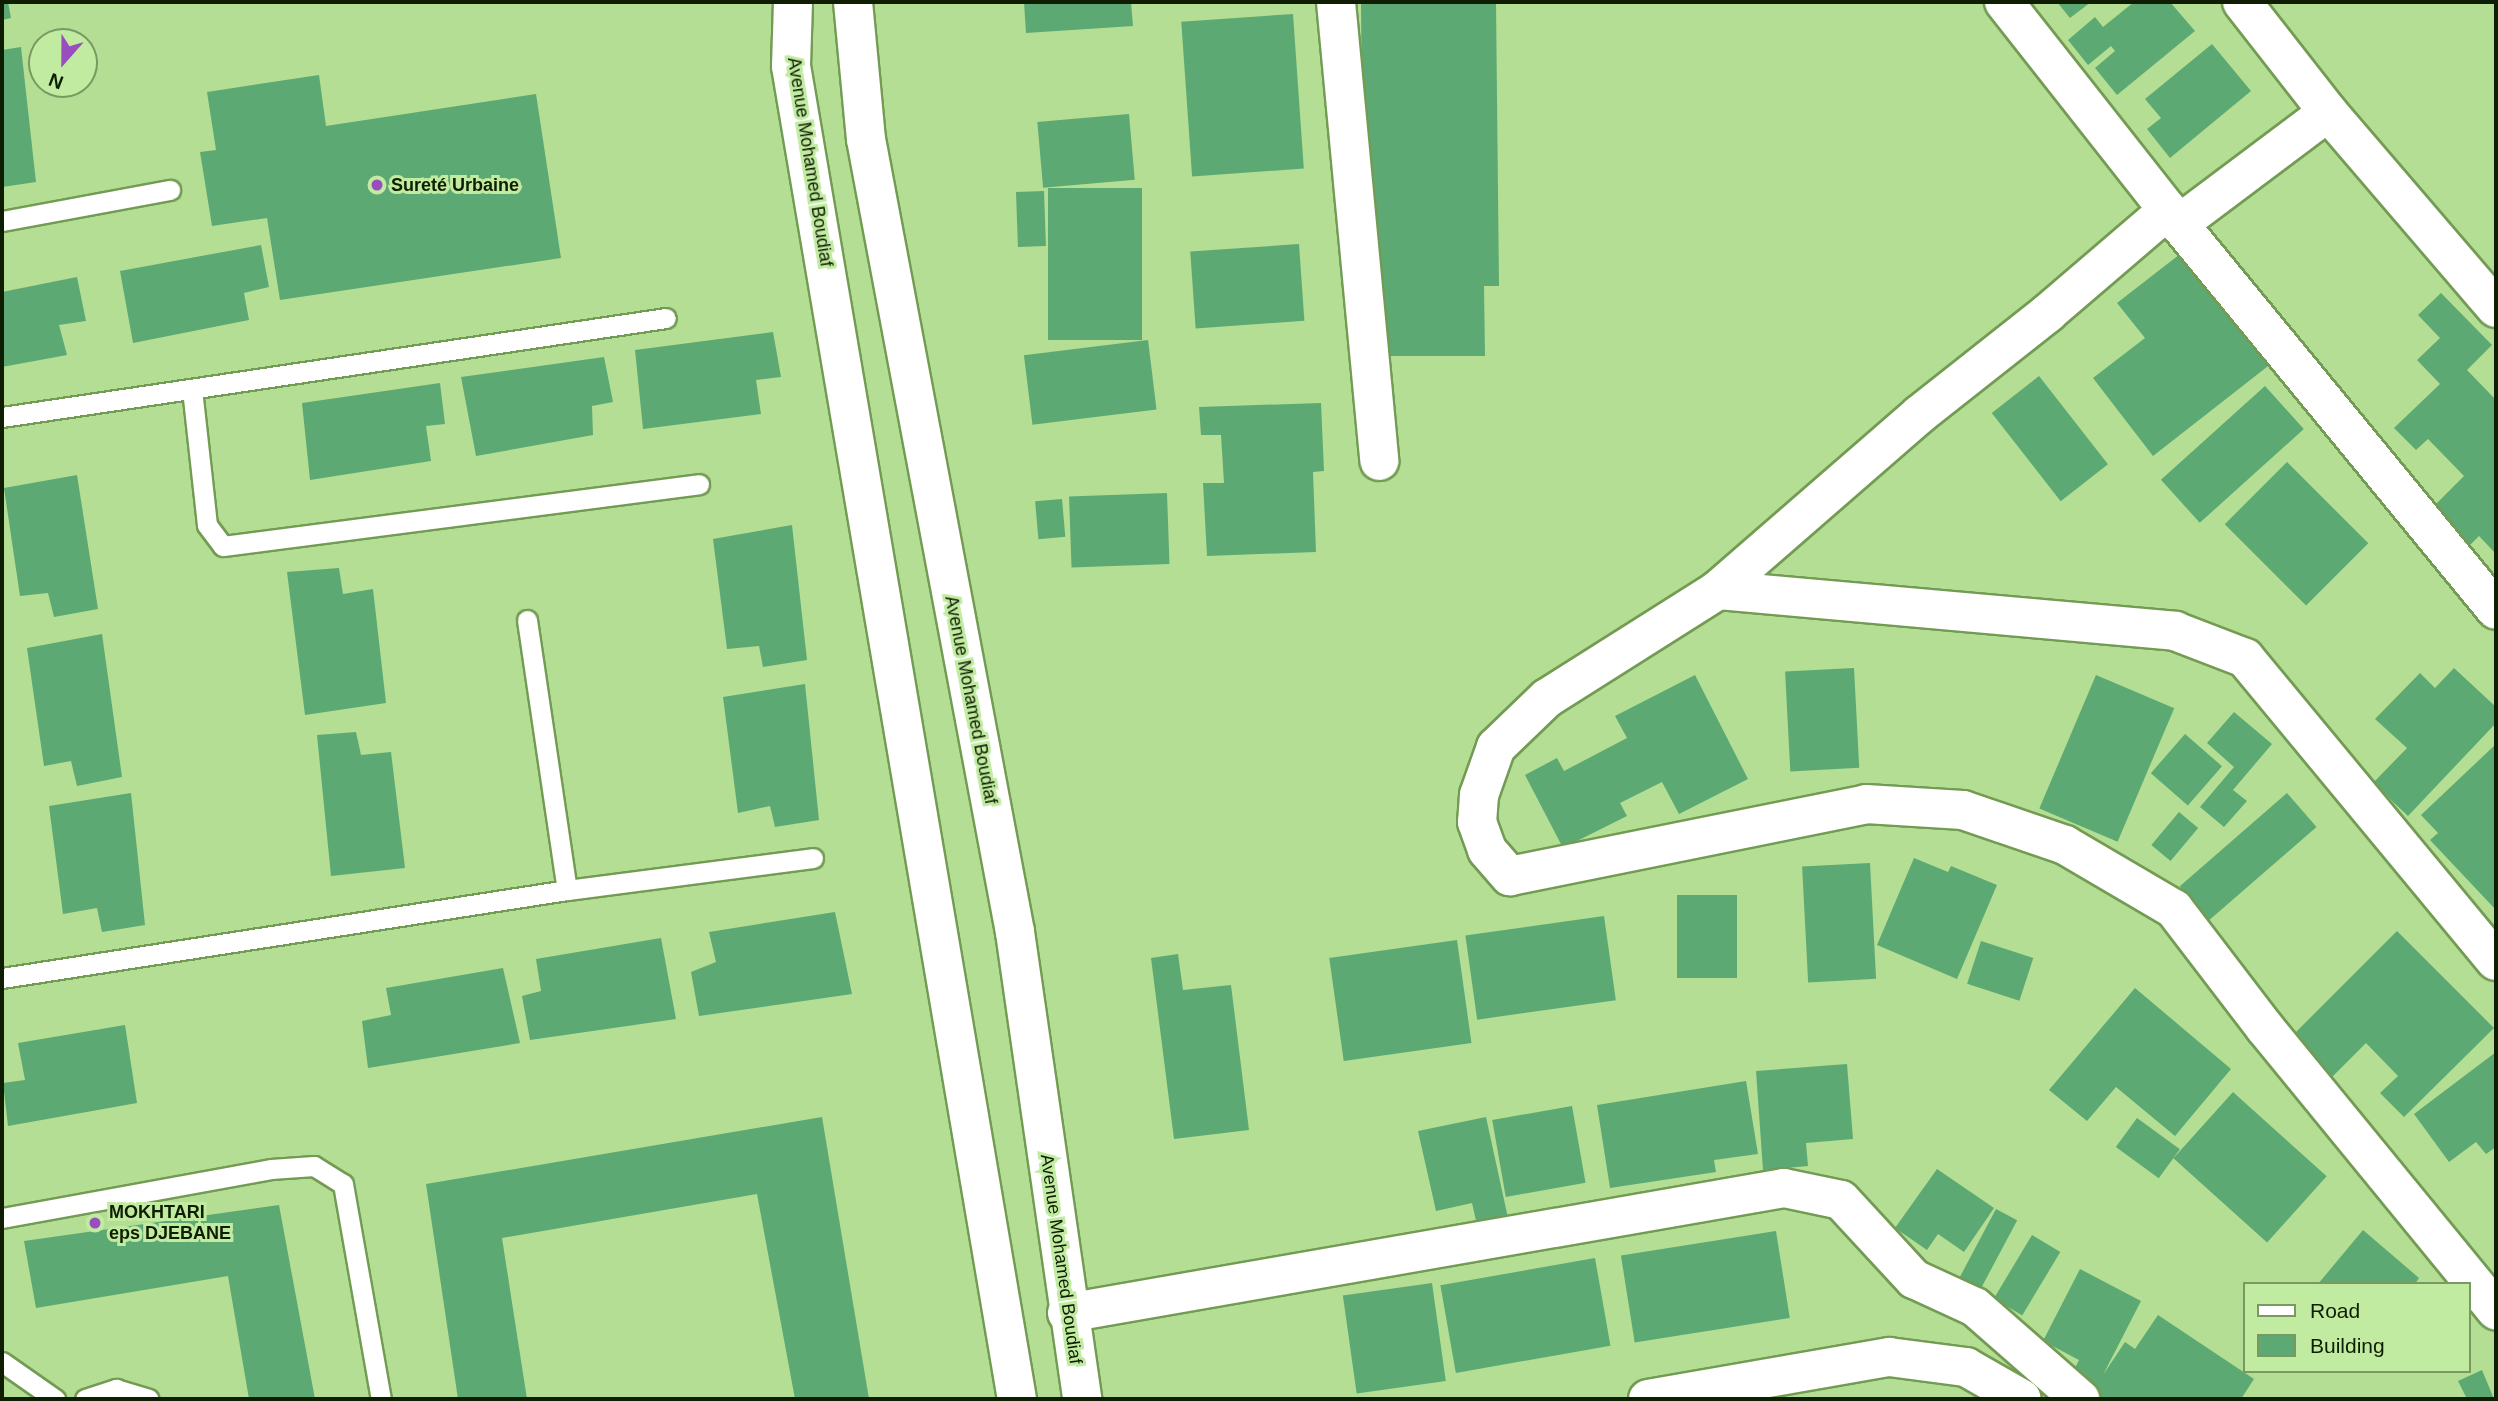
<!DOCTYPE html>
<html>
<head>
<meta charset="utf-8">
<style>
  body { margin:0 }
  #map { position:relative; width:2498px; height:1401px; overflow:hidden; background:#b3de93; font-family:Helvetica,sans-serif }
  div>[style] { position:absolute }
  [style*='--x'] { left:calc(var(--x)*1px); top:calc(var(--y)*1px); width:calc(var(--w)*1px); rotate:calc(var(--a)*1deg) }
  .building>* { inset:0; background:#5da974; transform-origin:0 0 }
  .roads { filter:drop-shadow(2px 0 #739b53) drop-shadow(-2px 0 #739b53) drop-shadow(0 2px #739b53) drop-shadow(0 -2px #739b53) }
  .service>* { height:19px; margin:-9.5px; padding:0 9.5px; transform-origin:9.5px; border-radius:9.5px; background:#fff }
  .minor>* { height:38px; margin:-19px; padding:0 19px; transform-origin:19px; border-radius:19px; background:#fff }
  .secondary>* { height:38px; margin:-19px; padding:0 19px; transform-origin:19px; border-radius:19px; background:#fff }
  .dots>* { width:19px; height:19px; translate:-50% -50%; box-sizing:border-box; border:4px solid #c0eba0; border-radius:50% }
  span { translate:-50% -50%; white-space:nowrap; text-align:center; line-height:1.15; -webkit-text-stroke:6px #c0eba0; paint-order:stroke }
  .street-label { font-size:18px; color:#0f1e02 }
  .poi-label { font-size:18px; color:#0f1e02; font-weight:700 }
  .left { translate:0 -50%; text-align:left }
  .frame { position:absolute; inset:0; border:4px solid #0f1e02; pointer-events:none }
  .legend { position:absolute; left:2243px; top:1282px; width:228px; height:91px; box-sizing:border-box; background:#c0eba0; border:2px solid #799961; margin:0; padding:9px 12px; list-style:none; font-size:21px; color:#0f1e02 }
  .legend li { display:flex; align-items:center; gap:14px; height:35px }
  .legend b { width:35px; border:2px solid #799961 }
  .north { position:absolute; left:28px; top:28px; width:70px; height:70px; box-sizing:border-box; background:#c0eba0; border:2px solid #799961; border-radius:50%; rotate:201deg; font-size:19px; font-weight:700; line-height:28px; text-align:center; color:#0f1e02 }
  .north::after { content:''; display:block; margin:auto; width:24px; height:32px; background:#994ec0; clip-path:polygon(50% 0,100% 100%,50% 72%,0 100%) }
</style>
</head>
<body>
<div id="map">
  <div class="building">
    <div style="clip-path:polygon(2px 2px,8px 2px,11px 18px,2px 20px)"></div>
    <div style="clip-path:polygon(1024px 2px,1131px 2px,1133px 26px,1026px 33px)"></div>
    <div style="clip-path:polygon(1496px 2px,1499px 286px,1484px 286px,1485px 356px,1364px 356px,1361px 4px)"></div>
    <div style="clip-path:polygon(2057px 2px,2091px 2px,2070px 18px)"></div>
    <div style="clip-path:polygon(2134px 2px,2170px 2px,2195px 31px,2117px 95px,2095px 68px,2115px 51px,2111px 46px,2088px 65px,2068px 40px,2095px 17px,2103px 27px)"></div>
    <div style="left:1293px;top:14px;width:155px;height:112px;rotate:86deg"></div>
    <div style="clip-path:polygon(2212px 44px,2251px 91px,2170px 158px,2147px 129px,2161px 118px,2145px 99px)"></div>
    <div style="clip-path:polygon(21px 47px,36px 182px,2px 187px,2px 50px)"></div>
    <div style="clip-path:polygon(319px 75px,326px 126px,536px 94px,561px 258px,280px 300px,267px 218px,212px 226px,200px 152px,216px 150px,207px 92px)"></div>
    <div style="left:1129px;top:114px;width:66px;height:92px;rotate:85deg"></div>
    <div style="left:1142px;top:188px;width:152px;height:94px;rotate:90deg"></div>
    <div style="left:1044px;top:191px;width:55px;height:28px;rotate:88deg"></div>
    <div style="left:1299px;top:244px;width:77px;height:109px;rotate:86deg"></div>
    <div style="clip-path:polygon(261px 245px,269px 287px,244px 293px,249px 320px,133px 343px,120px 271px)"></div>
    <div style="clip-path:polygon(2184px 251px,2272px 363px,2153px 456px,2093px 378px,2145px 338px,2117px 303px)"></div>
    <div style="clip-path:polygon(77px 277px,86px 321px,59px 325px,67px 355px,2px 367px,2px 292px)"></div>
    <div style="clip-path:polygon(2441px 293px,2492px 345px,2467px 370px,2496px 400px,2496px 554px,2479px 536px,2470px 545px,2433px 507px,2464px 476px,2428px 439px,2416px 450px,2394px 428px,2440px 384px,2417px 360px,2440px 338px,2418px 315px)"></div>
    <div style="clip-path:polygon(773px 332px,781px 377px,756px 380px,761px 414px,643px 429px,635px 350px)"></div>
    <div style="left:1148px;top:340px;width:70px;height:125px;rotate:83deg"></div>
    <div style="clip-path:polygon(604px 357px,613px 402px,592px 406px,593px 435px,476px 456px,461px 377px)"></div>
    <div style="left:2039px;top:376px;width:112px;height:60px;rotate:52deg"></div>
    <div style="clip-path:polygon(440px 383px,445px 424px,426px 426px,431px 461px,310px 480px,302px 403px)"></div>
    <div style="left:2265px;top:386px;width:58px;height:140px;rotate:48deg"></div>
    <div style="clip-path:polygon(1321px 403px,1324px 471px,1313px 472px,1316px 552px,1207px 556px,1203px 483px,1224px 483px,1221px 435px,1201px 435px,1199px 407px)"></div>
    <div style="left:2287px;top:462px;width:115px;height:88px;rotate:45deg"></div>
    <div style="clip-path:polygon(77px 475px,98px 609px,54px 617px,48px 593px,20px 596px,4px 488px)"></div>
    <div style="left:1167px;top:493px;width:71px;height:98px;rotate:88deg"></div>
    <div style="left:1062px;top:499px;width:38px;height:27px;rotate:85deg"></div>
    <div style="clip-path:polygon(792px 525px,807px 660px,763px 667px,759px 646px,727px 649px,713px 539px)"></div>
    <div style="clip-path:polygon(339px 568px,343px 594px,373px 589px,386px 703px,305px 715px,287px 572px)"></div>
    <div style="clip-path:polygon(102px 634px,122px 777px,77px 786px,71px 761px,44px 766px,27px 648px)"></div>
    <div style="left:1854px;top:668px;width:100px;height:69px;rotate:87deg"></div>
    <div style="clip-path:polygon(2454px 668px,2496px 707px,2496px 723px,2408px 816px,2373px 783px,2407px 748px,2375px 719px,2420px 673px,2435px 688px)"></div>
    <div style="clip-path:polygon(1695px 675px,1748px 779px,1679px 814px,1662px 782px,1620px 803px,1627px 816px,1563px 848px,1525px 775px,1557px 758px,1564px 771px,1627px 738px,1615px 716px)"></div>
    <div style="left:2096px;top:675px;width:85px;height:145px;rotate:23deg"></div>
    <div style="clip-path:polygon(805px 684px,819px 820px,775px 827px,770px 806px,738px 813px,723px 697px)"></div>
    <div style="clip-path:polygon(2234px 712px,2272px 744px,2233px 790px,2247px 801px,2224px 827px,2200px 807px,2234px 767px,2207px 743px)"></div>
    <div style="clip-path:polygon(356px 732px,361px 755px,391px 752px,405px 868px,331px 876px,317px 735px)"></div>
    <div style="left:2185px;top:734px;width:49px;height:52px;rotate:41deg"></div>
    <div style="clip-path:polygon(2496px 744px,2496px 910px,2430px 840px,2438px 833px,2421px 815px)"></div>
    <div style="clip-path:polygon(131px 793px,145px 925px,102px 932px,97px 908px,63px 914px,49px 806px)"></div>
    <div style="left:2287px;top:793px;width:45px;height:142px;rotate:49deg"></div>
    <div style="left:2179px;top:812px;width:25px;height:43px;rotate:40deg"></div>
    <div style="clip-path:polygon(1914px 858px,1948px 872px,1951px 866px,1997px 885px,1957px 979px,1877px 945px)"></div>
    <div style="left:1870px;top:863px;width:116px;height:68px;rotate:87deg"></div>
    <div style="left:1677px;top:895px;width:60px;height:83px"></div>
    <div style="clip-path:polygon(835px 912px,852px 994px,699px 1016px,691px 972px,716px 962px,709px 932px)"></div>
    <div style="left:1604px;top:916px;width:85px;height:140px;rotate:82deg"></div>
    <div style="clip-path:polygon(2397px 931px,2494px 1028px,2404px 1117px,2380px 1093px,2398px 1076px,2366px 1043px,2327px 1082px,2287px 1041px)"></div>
    <div style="clip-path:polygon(661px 938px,676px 1019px,530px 1040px,522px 996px,541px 991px,536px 959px)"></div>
    <div style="left:1457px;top:940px;width:104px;height:129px;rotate:82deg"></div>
    <div style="left:1981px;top:941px;width:55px;height:45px;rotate:18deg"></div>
    <div style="clip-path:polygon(1178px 954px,1183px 990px,1231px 985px,1249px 1130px,1174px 1139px,1151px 958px)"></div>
    <div style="clip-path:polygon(503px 968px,520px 1043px,368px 1068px,362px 1021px,391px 1015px,386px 988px)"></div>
    <div style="clip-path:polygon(2135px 988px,2231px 1069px,2175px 1136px,2116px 1087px,2087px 1121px,2049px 1090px)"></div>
    <div style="clip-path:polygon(125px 1025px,137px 1103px,8px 1126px,3px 1083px,25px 1080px,18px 1043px)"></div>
    <div style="clip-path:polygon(2496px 1052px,2496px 1147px,2486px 1154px,2476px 1142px,2449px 1162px,2414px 1114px)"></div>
    <div style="clip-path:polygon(1847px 1064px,1853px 1139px,1806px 1143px,1808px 1166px,1763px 1170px,1756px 1071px)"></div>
    <div style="clip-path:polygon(1746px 1081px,1758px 1154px,1714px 1160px,1716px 1172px,1610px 1188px,1597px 1105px)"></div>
    <div style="left:2233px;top:1092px;width:126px;height:89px;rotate:42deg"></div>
    <div style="left:1572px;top:1106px;width:78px;height:81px;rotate:80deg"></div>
    <div style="clip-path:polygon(822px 1117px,869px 1399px,795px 1399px,757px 1194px,502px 1238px,527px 1399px,458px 1399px,426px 1184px)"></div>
    <div style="clip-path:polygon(1486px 1117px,1508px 1218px,1477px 1225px,1472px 1203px,1436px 1211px,1418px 1131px)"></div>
    <div style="left:2137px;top:1118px;width:53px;height:36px;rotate:36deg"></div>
    <div style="clip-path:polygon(1937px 1169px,1994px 1208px,1964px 1252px,1938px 1234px,1927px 1250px,1895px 1228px)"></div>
    <div style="clip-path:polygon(279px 1205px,315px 1399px,249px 1399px,228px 1276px,36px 1308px,24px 1241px)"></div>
    <div style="left:1996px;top:1209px;width:24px;height:94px;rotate:28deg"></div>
    <div style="clip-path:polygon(2363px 1230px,2419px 1278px,2415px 1284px,2318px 1284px)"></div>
    <div style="left:1776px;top:1231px;width:88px;height:157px;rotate:81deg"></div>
    <div style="left:2032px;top:1235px;width:33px;height:74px;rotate:31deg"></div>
    <div style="left:1595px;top:1258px;width:89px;height:157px;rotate:80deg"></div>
    <div style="clip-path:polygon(2080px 1269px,2141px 1301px,2103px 1375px,2125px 1342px,2135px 1349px,2158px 1315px,2254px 1379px,2241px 1399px,2104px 1399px,2092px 1391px,2095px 1386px,2072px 1374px,2079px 1360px,2043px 1341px)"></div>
    <div style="left:1432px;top:1283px;width:99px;height:90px;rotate:82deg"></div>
    <div style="clip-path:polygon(2482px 1370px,2494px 1399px,2467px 1399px,2458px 1381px)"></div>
  </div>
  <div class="roads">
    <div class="service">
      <div style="--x:2;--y:221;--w:171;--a:-10.5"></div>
      <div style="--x:192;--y:389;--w:137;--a:83.7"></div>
      <div style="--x:207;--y:525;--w:26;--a:53"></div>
      <div style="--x:223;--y:546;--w:480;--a:-7.4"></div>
      <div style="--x:2;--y:417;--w:671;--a:-8.48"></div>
      <div style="--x:527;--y:620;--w:273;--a:81.6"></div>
      <div style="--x:2;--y:978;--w:572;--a:-8.85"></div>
      <div style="--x:567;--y:890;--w:248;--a:-7.4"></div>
      <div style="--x:2;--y:1218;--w:273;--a:-10.3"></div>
      <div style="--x:271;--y:1169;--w:43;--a:-4"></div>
      <div style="--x:314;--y:1166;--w:34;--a:32"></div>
      <div style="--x:343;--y:1184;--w:218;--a:80"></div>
      <div style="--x:2;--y:1362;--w:65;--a:34.9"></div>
      <div style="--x:85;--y:1399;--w:33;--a:-18"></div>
      <div style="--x:116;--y:1389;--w:34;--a:17"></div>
    </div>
    <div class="minor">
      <div style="--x:1336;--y:2;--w:461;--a:84.6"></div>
      <div style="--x:2004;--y:2;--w:283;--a:51.8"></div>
      <div style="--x:2179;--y:224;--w:499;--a:50.6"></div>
      <div style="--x:2242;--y:2;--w:140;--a:52"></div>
      <div style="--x:2328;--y:112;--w:258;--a:49.4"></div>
      <div style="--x:2168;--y:210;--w:158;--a:139.4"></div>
      <div style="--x:2048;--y:313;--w:164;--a:141.7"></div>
      <div style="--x:1919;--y:415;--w:267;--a:139"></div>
      <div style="--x:1718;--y:590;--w:202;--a:147.7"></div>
      <div style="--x:1547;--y:698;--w:71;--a:136.1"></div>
      <div style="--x:1496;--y:747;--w:51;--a:109.5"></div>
      <div style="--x:1479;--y:795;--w:27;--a:94"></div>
      <div style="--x:1477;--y:822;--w:30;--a:70"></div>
      <div style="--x:1487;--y:850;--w:35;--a:49"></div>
      <div style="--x:1510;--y:876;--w:363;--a:-11.4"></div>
      <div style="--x:1866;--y:804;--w:97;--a:3.5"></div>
      <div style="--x:1963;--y:810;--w:108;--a:18.9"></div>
      <div style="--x:2065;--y:845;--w:126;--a:30.4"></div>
      <div style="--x:2174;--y:909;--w:150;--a:52.6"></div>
      <div style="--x:2265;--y:1028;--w:365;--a:50.7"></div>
      <div style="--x:2179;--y:224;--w:186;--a:-36.9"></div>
      <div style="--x:1718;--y:590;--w:459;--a:5.1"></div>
      <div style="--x:2175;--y:631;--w:75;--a:21.1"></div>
      <div style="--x:2245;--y:658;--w:393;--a:50.4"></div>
      <div style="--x:1067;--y:1313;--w:728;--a:-9.89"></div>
      <div style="--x:1784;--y:1188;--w:58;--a:11.9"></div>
      <div style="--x:1841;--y:1200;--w:108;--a:47.3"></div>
      <div style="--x:1914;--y:1279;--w:67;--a:24.7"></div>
      <div style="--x:1975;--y:1307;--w:140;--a:41.2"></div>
      <div style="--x:1648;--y:1399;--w:245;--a:-9.9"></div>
      <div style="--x:1889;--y:1357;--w:78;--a:7.4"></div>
      <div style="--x:1966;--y:1367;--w:64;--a:29.7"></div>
    </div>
    <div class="secondary">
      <div style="--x:793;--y:2;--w:64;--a:91.8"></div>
      <div style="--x:791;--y:66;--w:1352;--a:80.38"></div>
      <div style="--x:853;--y:2;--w:138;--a:84.6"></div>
      <div style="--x:866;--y:139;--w:807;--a:79.36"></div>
      <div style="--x:1015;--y:932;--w:472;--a:81.8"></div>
    </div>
  </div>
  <div class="dots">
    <div style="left:377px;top:185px;background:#994ec0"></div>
    <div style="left:95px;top:1223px;background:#994ec0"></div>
  </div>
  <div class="street-label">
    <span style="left:810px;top:162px;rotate:81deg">Avenue Mohamed Boudiaf</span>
    <span style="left:971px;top:700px;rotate:79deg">Avenue Mohamed Boudiaf</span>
    <span style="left:1061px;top:1259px;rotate:82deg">Avenue Mohamed Boudiaf</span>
  </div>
  <div class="poi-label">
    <span class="left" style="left:391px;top:185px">Sureté Urbaine</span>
    <span class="left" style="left:109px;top:1223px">MOKHTARI<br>eps DJEBANE</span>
  </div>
  <div class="frame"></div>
  <ul class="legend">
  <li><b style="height:9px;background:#fff"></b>Road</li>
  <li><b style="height:19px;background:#5da974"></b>Building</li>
  </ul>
  <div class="north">N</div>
</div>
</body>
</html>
